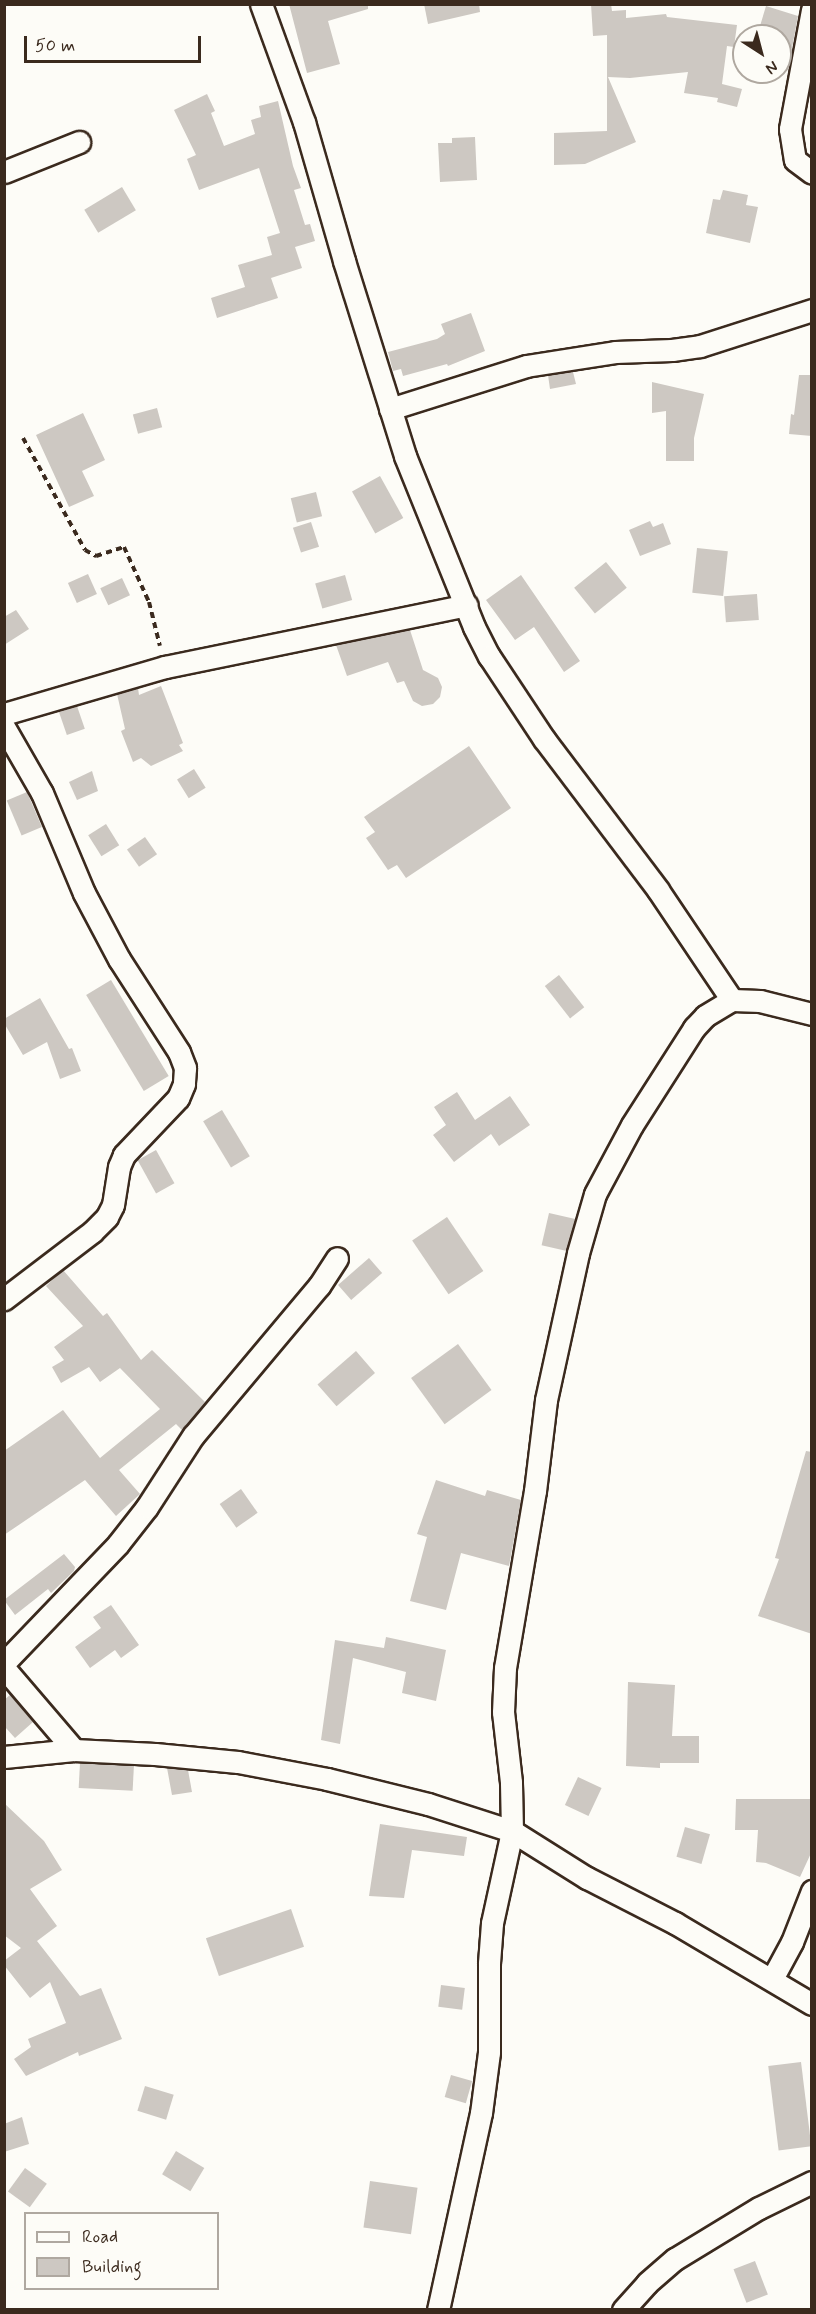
<!DOCTYPE html>
<html>
<head>
<meta charset="utf-8">
<style>
  body { margin:0 }
  #map { position:relative; width:816px; height:2314px; overflow:hidden; background:#fdfcf7; font-family:Mynerve,sans-serif }
  div>[style] { position:absolute }
  [style*='--x'] { left:calc(var(--x)*1px); top:calc(var(--y)*1px); width:calc(var(--w)*1px); rotate:calc(var(--a)*1deg) }
  .building>* { inset:0; background:#cdc8c2; transform-origin:0 0 }
  .path>* { height:4px; margin-top:-2px; transform-origin:0; background:repeating-linear-gradient(90deg,#3b2a1e 0 6px,transparent 0 10.5px) }
  .roads { filter:drop-shadow(2px 0 #3b2a1e) drop-shadow(-2px 0 #3b2a1e) drop-shadow(0 2px #3b2a1e) drop-shadow(0 -2px #3b2a1e) }
  .minor>* { height:21px; margin:-10.5px; padding:0 10.5px; transform-origin:10.5px; border-radius:10.5px; background:#fdfcf7 }
  span { translate:-50% -50%; white-space:nowrap; text-align:center; line-height:1.15; -webkit-text-stroke:4.5px #fdfcf7; paint-order:stroke }
  .frame { position:absolute; inset:0; border:6px solid #3b2a1e; pointer-events:none }
  .legend { position:absolute; left:24px; top:2212px; width:195px; height:78px; box-sizing:border-box; background:#fdfcf7; border:2px solid #afa8a0; margin:0; padding:8px 10px; list-style:none; font-size:18px; color:#3b2a1e }
  .legend li { display:flex; align-items:center; gap:12px; height:30px }
  .legend b { width:30px; border:2px solid #afa8a0 }
  .north { position:absolute; left:732px; top:24px; width:60px; height:60px; box-sizing:border-box; background:#fdfcf7; border:2px solid #afa8a0; border-radius:50%; rotate:144deg; font-size:16px; font-weight:700; line-height:24px; text-align:center; color:#3b2a1e }
  .north::after { content:''; display:block; margin:auto; width:21px; height:27px; background:#3b2a1e; clip-path:polygon(50% 0,100% 100%,50% 72%,0 100%) }
  .scale { position:absolute; left:24px; top:36px; width:177px; height:27px; box-sizing:border-box; border:3px solid #3b2a1e; border-top:0; padding-left:8px; font-size:18px; line-height:21px; white-space:nowrap; color:#3b2a1e; -webkit-text-stroke:4px #fdfcf7; paint-order:stroke }
</style>
</head>
<body>
<div id="map">
  <div class="building">
    <div style="clip-path:polygon(289px 4px,368px 4px,368px 9px,328px 21px,340px 64px,307px 73px)"></div>
    <div style="clip-path:polygon(424px 4px,479px 4px,480px 12px,428px 24px)"></div>
    <div style="clip-path:polygon(591px 4px,611px 4px,612px 11px,626px 10px,626px 18px,666px 14px,667px 17px,737px 25px,734px 47px,727px 46px,722px 84px,742px 89px,737px 107px,717px 102px,718px 98px,684px 93px,688px 72px,630px 78px,608px 77px,636px 142px,585px 164px,554px 165px,554px 133px,607px 131px,607px 35px,593px 36px)"></div>
    <div style="clip-path:polygon(766px 6px,798px 16px,792px 48px,780px 45px,780px 36px,757px 36px)"></div>
    <div style="clip-path:polygon(207px 94px,215px 111px,211px 113px,224px 146px,255px 134px,251px 120px,261px 117px,259px 106px,278px 101px,293px 166px,301px 188px,294px 190px,305px 225px,310px 224px,315px 241px,295px 247px,302px 268px,271px 278px,278px 298px,217px 318px,211px 298px,245px 287px,238px 265px,272px 255px,267px 237px,280px 233px,259px 168px,199px 190px,187px 159px,196px 155px,174px 110px)"></div>
    <div style="clip-path:polygon(475px 137px,477px 180px,440px 182px,438px 143px,452px 143px,452px 138px)"></div>
    <div style="left:122px;top:187px;width:27px;height:44px;rotate:59deg"></div>
    <div style="clip-path:polygon(723px 190px,748px 195px,746px 205px,758px 207px,750px 243px,706px 233px,713px 199px,720px 200px)"></div>
    <div style="clip-path:polygon(471px 313px,485px 351px,448px 366px,447px 364px,403px 376px,401px 369px,393px 371px,388px 352px,437px 339px,445px 334px,441px 324px)"></div>
    <div style="clip-path:polygon(573px 372px,576px 384px,550px 389px,548px 375px)"></div>
    <div style="clip-path:polygon(799px 375px,812px 375px,812px 436px,789px 434px,791px 414px,794px 415px)"></div>
    <div style="clip-path:polygon(652px 382px,704px 394px,694px 438px,694px 461px,666px 461px,666px 411px,652px 413px)"></div>
    <div style="left:157px;top:408px;width:20px;height:25px;rotate:75deg"></div>
    <div style="clip-path:polygon(83px 413px,105px 460px,82px 471px,94px 496px,69px 507px,36px 435px)"></div>
    <div style="left:380px;top:476px;width:48px;height:32px;rotate:61deg"></div>
    <div style="left:316px;top:492px;width:25px;height:26px;rotate:76deg"></div>
    <div style="clip-path:polygon(650px 521px,653px 527px,663px 523px,671px 544px,640px 556px,629px 530px)"></div>
    <div style="left:311px;top:522px;width:26px;height:19px;rotate:72deg"></div>
    <div style="left:697px;top:548px;width:31px;height:45px;rotate:6deg"></div>
    <div style="left:606px;top:562px;width:33px;height:41px;rotate:51deg"></div>
    <div style="left:88px;top:574px;width:22px;height:22px;rotate:66deg"></div>
    <div style="left:345px;top:575px;width:26px;height:31px;rotate:74deg"></div>
    <div style="clip-path:polygon(521px 575px,580px 661px,564px 672px,534px 627px,515px 640px,486px 600px)"></div>
    <div style="left:122px;top:578px;width:19px;height:24px;rotate:65deg"></div>
    <div style="left:757px;top:594px;width:26px;height:33px;rotate:86deg"></div>
    <div style="clip-path:polygon(16px 610px,29px 629px,4px 645px,4px 617px)"></div>
    <div style="clip-path:polygon(410px 630px,423px 670px,438px 678px,442px 687px,440px 697px,433px 704px,422px 706px,413px 701px,404px 681px,397px 683px,388px 662px,347px 676px,336px 645px)"></div>
    <div style="clip-path:polygon(161px 686px,183px 743px,179px 745px,183px 751px,151px 766px,141px 758px,133px 762px,121px 731px,125px 729px,117px 694px,138px 688px,139px 695px)"></div>
    <div style="left:77px;top:706px;width:24px;height:19px;rotate:71deg"></div>
    <div style="clip-path:polygon(469px 746px,511px 808px,406px 878px,397px 865px,388px 870px,366px 838px,375px 832px,364px 817px)"></div>
    <div style="left:194px;top:769px;width:22px;height:20px;rotate:58deg"></div>
    <div style="clip-path:polygon(92px 771px,98px 791px,77px 800px,69px 782px)"></div>
    <div style="left:27px;top:792px;width:38px;height:22px;rotate:67deg"></div>
    <div style="left:106px;top:824px;width:25px;height:21px;rotate:58deg"></div>
    <div style="left:145px;top:837px;width:21px;height:22px;rotate:55deg"></div>
    <div style="left:559px;top:975px;width:41px;height:18px;rotate:52deg"></div>
    <div style="left:111px;top:980px;width:112px;height:29px;rotate:59deg"></div>
    <div style="clip-path:polygon(40px 998px,69px 1049px,72px 1048px,81px 1071px,60px 1079px,47px 1042px,23px 1055px,4px 1023px,4px 1019px)"></div>
    <div style="clip-path:polygon(457px 1092px,475px 1120px,510px 1096px,530px 1125px,499px 1146px,491px 1134px,454px 1162px,433px 1135px,446px 1125px,434px 1107px)"></div>
    <div style="left:222px;top:1110px;width:54px;height:22px;rotate:59deg"></div>
    <div style="left:156px;top:1150px;width:38px;height:21px;rotate:61deg"></div>
    <div style="left:549px;top:1213px;width:27px;height:33px;rotate:13deg"></div>
    <div style="left:447px;top:1217px;width:65px;height:42px;rotate:56deg"></div>
    <div style="left:369px;top:1258px;width:20px;height:41px;rotate:49deg"></div>
    <div style="clip-path:polygon(63px 1270px,103px 1316px,107px 1313px,141px 1360px,152px 1350px,205px 1402px,182px 1430px,176px 1424px,119px 1470px,140px 1494px,116px 1516px,85px 1480px,4px 1535px,4px 1451px,63px 1410px,100px 1458px,160px 1409px,120px 1368px,100px 1382px,89px 1367px,61px 1383px,52px 1367px,64px 1360px,54px 1347px,83px 1326px,46px 1286px)"></div>
    <div style="left:458px;top:1344px;width:57px;height:58px;rotate:54deg"></div>
    <div style="left:356px;top:1351px;width:29px;height:51px;rotate:49deg"></div>
    <div style="clip-path:polygon(806px 1451px,812px 1452px,812px 1634px,758px 1616px,779px 1559px,775px 1558px)"></div>
    <div style="clip-path:polygon(436px 1480px,485px 1496px,487px 1490px,521px 1500px,509px 1566px,461px 1553px,446px 1610px,410px 1601px,427px 1537px,417px 1534px)"></div>
    <div style="left:241px;top:1489px;width:29px;height:26px;rotate:55deg"></div>
    <div style="clip-path:polygon(64px 1554px,75px 1567px,74px 1571px,51px 1593px,48px 1589px,15px 1615px,4px 1600px)"></div>
    <div style="clip-path:polygon(111px 1605px,139px 1645px,121px 1658px,115px 1650px,90px 1668px,75px 1647px,101px 1628px,93px 1617px)"></div>
    <div style="clip-path:polygon(386px 1637px,446px 1650px,436px 1701px,402px 1693px,406px 1672px,353px 1658px,340px 1744px,321px 1740px,335px 1640px,384px 1648px)"></div>
    <div style="clip-path:polygon(628px 1682px,675px 1685px,672px 1736px,699px 1736px,699px 1763px,660px 1763px,660px 1768px,626px 1766px)"></div>
    <div style="clip-path:polygon(10px 1695px,33px 1722px,15px 1738px,5px 1727px,4px 1700px)"></div>
    <div style="left:80px;top:1763px;width:54px;height:25px;rotate:3deg"></div>
    <div style="clip-path:polygon(167px 1768px,188px 1770px,192px 1792px,172px 1795px)"></div>
    <div style="left:578px;top:1777px;width:26px;height:31px;rotate:25deg"></div>
    <div style="clip-path:polygon(736px 1799px,812px 1799px,812px 1851px,800px 1877px,766px 1863px,756px 1862px,758px 1830px,735px 1830px)"></div>
    <div style="clip-path:polygon(4px 1803px,44px 1841px,62px 1870px,30px 1889px,57px 1926px,37px 1941px,80px 1996px,101px 1988px,122px 2039px,79px 2056px,78px 2052px,26px 2076px,14px 2059px,31px 2047px,28px 2039px,66px 2023px,50px 1982px,30px 1998px,4px 1965px,4px 1961px,21px 1948px,4px 1935px)"></div>
    <div style="clip-path:polygon(380px 1824px,467px 1837px,464px 1856px,412px 1850px,404px 1898px,369px 1896px)"></div>
    <div style="left:685px;top:1827px;width:26px;height:31px;rotate:16deg"></div>
    <div style="left:291px;top:1909px;width:40px;height:90px;rotate:71deg"></div>
    <div style="left:441px;top:1985px;width:24px;height:22px;rotate:7deg"></div>
    <div style="left:801px;top:2062px;width:85px;height:33px;rotate:83deg"></div>
    <div style="left:451px;top:2075px;width:22px;height:23px;rotate:16deg"></div>
    <div style="left:145px;top:2086px;width:30px;height:26px;rotate:17deg"></div>
    <div style="clip-path:polygon(22px 2117px,29px 2144px,4px 2152px,4px 2124px)"></div>
    <div style="left:176px;top:2151px;width:33px;height:27px;rotate:31deg"></div>
    <div style="left:25px;top:2168px;width:27px;height:29px;rotate:36deg"></div>
    <div style="left:370px;top:2181px;width:48px;height:47px;rotate:8deg"></div>
    <div style="left:755px;top:2261px;width:36px;height:23px;rotate:69deg"></div>
  </div>
  <div class="path">
    <div style="--x:23;--y:438;--w:128;--a:61"></div>
    <div style="--x:85;--y:550;--w:13;--a:29"></div>
    <div style="--x:96;--y:556;--w:29;--a:-18"></div>
    <div style="--x:124;--y:547;--w:60;--a:65.6"></div>
    <div style="--x:149;--y:602;--w:45;--a:76"></div>
  </div>
  <div class="roads">
    <div class="minor">
      <div style="--x:261;--y:4;--w:126;--a:70"></div>
      <div style="--x:304;--y:122;--w:145;--a:73.9"></div>
      <div style="--x:344;--y:261;--w:204;--a:72.6"></div>
      <div style="--x:405;--y:456;--w:184;--a:68"></div>
      <div style="--x:474;--y:627;--w:33;--a:63"></div>
      <div style="--x:489;--y:656;--w:100;--a:56.5"></div>
      <div style="--x:544;--y:739;--w:189;--a:52.9"></div>
      <div style="--x:658;--y:890;--w:133;--a:56.1"></div>
      <div style="--x:732;--y:1000;--w:28;--a:2"></div>
      <div style="--x:760;--y:1001;--w:54;--a:14"></div>
      <div style="--x:812;--y:10;--w:121;--a:100.5"></div>
      <div style="--x:790;--y:129;--w:31;--a:81"></div>
      <div style="--x:795;--y:160;--w:21;--a:37"></div>
      <div style="--x:4;--y:172;--w:81;--a:-21.8"></div>
      <div style="--x:390;--y:409;--w:143;--a:-17.5"></div>
      <div style="--x:526;--y:366;--w:90;--a:-8.9"></div>
      <div style="--x:615;--y:352;--w:57;--a:-2"></div>
      <div style="--x:672;--y:350;--w:28;--a:-8"></div>
      <div style="--x:700;--y:346;--w:118;--a:-17.8"></div>
      <div style="--x:4;--y:714;--w:168;--a:-16.3"></div>
      <div style="--x:165;--y:667;--w:308;--a:-11.6"></div>
      <div style="--x:4;--y:727;--w:76;--a:60.1"></div>
      <div style="--x:42;--y:793;--w:108;--a:67.2"></div>
      <div style="--x:84;--y:893;--w:75;--a:62.1"></div>
      <div style="--x:119;--y:959;--w:111;--a:57.2"></div>
      <div style="--x:179;--y:1052;--w:17;--a:69"></div>
      <div style="--x:185;--y:1068;--w:16;--a:94"></div>
      <div style="--x:184;--y:1084;--w:15;--a:113"></div>
      <div style="--x:178;--y:1098;--w:79;--a:133.5"></div>
      <div style="--x:124;--y:1155;--w:13;--a:113"></div>
      <div style="--x:119;--y:1167;--w:38;--a:99"></div>
      <div style="--x:113;--y:1205;--w:13;--a:117"></div>
      <div style="--x:107;--y:1217;--w:21;--a:135"></div>
      <div style="--x:92;--y:1232;--w:111;--a:142.7"></div>
      <div style="--x:4;--y:1663;--w:165;--a:-46.2"></div>
      <div style="--x:118;--y:1544;--w:47;--a:-51.9"></div>
      <div style="--x:147;--y:1507;--w:85;--a:-57.1"></div>
      <div style="--x:193;--y:1436;--w:196;--a:-50"></div>
      <div style="--x:319;--y:1286;--w:33;--a:-57"></div>
      <div style="--x:4;--y:1668;--w:108;--a:49.5"></div>
      <div style="--x:4;--y:1757;--w:70;--a:-5.7"></div>
      <div style="--x:74;--y:1750;--w:81;--a:2.8"></div>
      <div style="--x:155;--y:1754;--w:83;--a:5.5"></div>
      <div style="--x:238;--y:1762;--w:91;--a:10.8"></div>
      <div style="--x:327;--y:1779;--w:104;--a:13.9"></div>
      <div style="--x:428;--y:1804;--w:88;--a:17.8"></div>
      <div style="--x:512;--y:1831;--w:89;--a:32.1"></div>
      <div style="--x:587;--y:1878;--w:99;--a:27.1"></div>
      <div style="--x:675;--y:1923;--w:159;--a:30.6"></div>
      <div style="--x:772;--y:1979;--w:42;--a:-61.6"></div>
      <div style="--x:792;--y:1942;--w:55;--a:-68.6"></div>
      <div style="--x:438;--y:2310;--w:202;--a:-77.7"></div>
      <div style="--x:481;--y:2113;--w:62;--a:-82.5"></div>
      <div style="--x:489;--y:2052;--w:89;--a:-90"></div>
      <div style="--x:489;--y:1963;--w:40;--a:-85.7"></div>
      <div style="--x:492;--y:1923;--w:94;--a:-77.7"></div>
      <div style="--x:512;--y:1831;--w:49;--a:-91.2"></div>
      <div style="--x:511;--y:1782;--w:70;--a:-96.5"></div>
      <div style="--x:503;--y:1712;--w:44;--a:-87.4"></div>
      <div style="--x:505;--y:1668;--w:180;--a:-80.4"></div>
      <div style="--x:535;--y:1491;--w:92;--a:-83.1"></div>
      <div style="--x:546;--y:1400;--w:150;--a:-77.7"></div>
      <div style="--x:578;--y:1253;--w:61;--a:-73.9"></div>
      <div style="--x:595;--y:1194;--w:78;--a:-61.8"></div>
      <div style="--x:632;--y:1125;--w:115;--a:-57.4"></div>
      <div style="--x:694;--y:1028;--w:16;--a:-47"></div>
      <div style="--x:705;--y:1016;--w:31;--a:-31"></div>
      <div style="--x:623;--y:2310;--w:36;--a:-48"></div>
      <div style="--x:647;--y:2283;--w:37;--a:-41"></div>
      <div style="--x:675;--y:2259;--w:98;--a:-31.3"></div>
      <div style="--x:759;--y:2208;--w:59;--a:-26.1"></div>
    </div>
  </div>
  <div class="frame"></div>
  <ul class="legend">
  <li><b style="height:8px;background:#fdfcf7"></b>Road</li>
  <li><b style="height:16px;background:#cdc8c2"></b>Building</li>
  </ul>
  <div class="north">N</div>
  <div class="scale">50 m</div>
</div>
</body>
</html>
